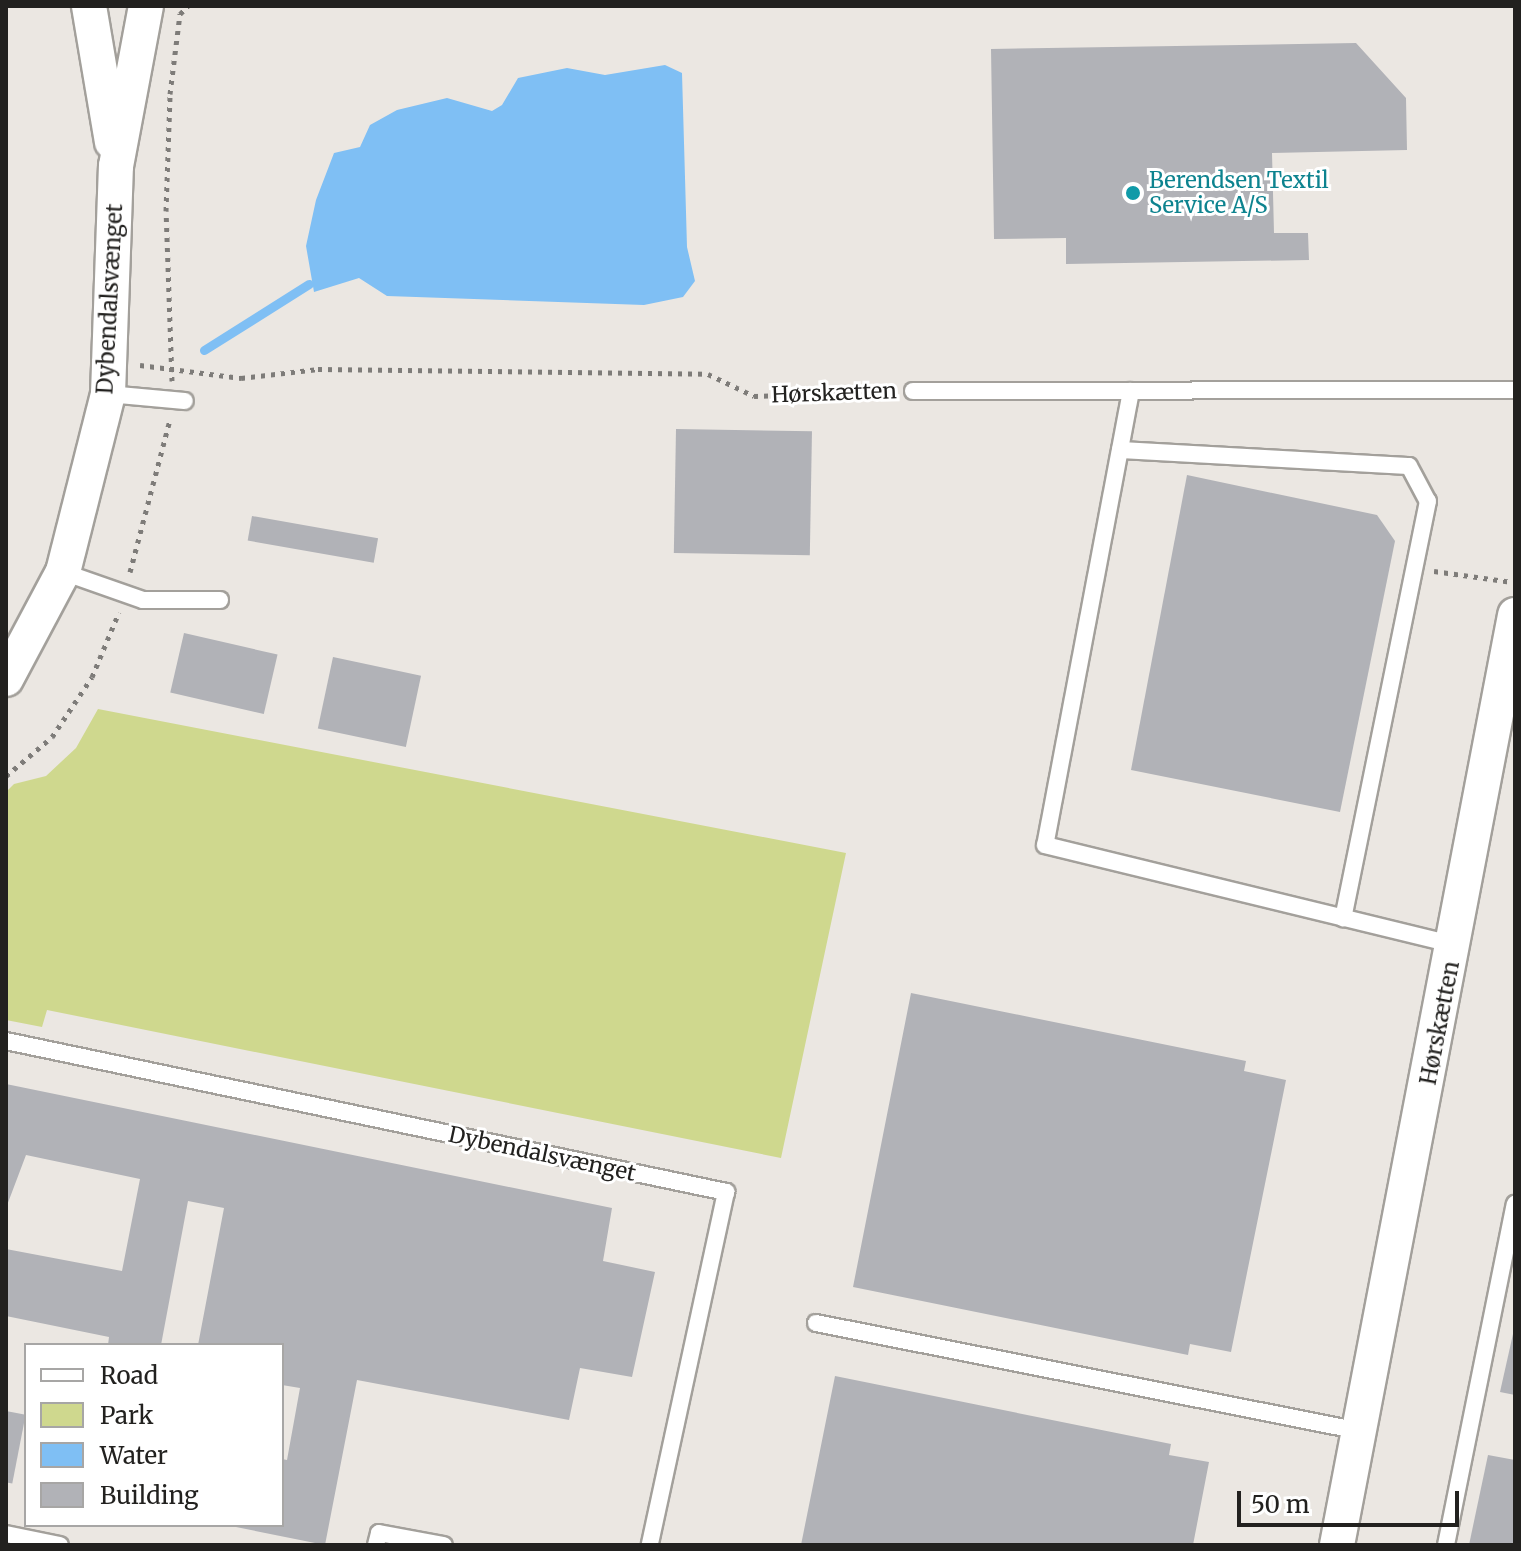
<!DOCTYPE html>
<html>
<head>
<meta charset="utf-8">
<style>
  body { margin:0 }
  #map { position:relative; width:1521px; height:1551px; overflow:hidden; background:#ebe7e2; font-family:Merriweather,serif }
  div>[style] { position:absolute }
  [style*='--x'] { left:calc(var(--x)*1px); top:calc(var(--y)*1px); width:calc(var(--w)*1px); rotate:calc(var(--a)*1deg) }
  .green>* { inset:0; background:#cfd88e }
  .water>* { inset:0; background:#7fbff4 }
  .stream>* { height:9px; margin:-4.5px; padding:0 4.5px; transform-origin:4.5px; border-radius:4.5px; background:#7fbff4 }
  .building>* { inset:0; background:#b1b2b7; transform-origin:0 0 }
  .path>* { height:5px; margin-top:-2.5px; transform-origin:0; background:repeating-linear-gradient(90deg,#7e7c79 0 4px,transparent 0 10px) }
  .roads { filter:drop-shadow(2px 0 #a3a09b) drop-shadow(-2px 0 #a3a09b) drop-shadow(0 2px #a3a09b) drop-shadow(0 -2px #a3a09b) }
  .lane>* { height:16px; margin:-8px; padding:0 8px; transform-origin:8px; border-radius:8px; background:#fff }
  .street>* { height:34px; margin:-17px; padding:0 17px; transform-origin:17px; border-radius:17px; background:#fff }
  .dots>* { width:22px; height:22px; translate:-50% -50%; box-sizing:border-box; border:4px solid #fff; border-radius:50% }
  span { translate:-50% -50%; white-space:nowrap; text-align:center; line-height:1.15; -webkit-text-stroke:6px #fff; paint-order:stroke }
  .culture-label { font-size:22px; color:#0d838f }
  .left { translate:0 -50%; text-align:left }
  .street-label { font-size:22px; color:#22211f }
  .frame { position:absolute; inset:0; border:8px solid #22211f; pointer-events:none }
  .legend { position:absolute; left:24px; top:1343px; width:260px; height:184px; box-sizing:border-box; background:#fff; border:2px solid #a7a6a5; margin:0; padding:10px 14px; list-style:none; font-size:24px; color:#22211f }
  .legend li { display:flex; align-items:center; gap:16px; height:40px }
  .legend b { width:40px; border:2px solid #a7a6a5 }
  .scale { position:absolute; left:1237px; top:1491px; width:222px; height:36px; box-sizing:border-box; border:4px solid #22211f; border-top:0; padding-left:10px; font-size:24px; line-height:28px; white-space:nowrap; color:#22211f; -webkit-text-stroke:6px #fff; paint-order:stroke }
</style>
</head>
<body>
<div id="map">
  <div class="green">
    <div style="clip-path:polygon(98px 709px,846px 853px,781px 1158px,47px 1010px,42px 1027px,6px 1020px,6px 792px,14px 784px,46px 776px,76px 748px)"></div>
  </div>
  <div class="water">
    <div style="clip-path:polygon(665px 65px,682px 73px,687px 247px,695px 281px,683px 297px,644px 305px,387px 296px,359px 278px,314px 292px,306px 246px,316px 200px,334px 153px,360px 147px,370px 125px,397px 110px,447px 98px,492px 111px,502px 105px,518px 78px,567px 68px,605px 75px)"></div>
  </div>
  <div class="stream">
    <div style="--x:204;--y:350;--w:124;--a:-32.2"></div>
  </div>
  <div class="building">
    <div style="clip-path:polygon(1356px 43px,1406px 98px,1407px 150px,1272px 153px,1274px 233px,1308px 233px,1309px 260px,1066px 264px,1066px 238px,994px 239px,991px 49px)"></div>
    <div style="left:676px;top:429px;width:136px;height:124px;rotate:1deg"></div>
    <div style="clip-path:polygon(1187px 475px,1377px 515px,1395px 541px,1340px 812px,1131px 770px)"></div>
    <div style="left:252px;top:516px;width:128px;height:25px;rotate:10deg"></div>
    <div style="left:184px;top:633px;width:96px;height:61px;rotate:13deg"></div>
    <div style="left:333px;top:657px;width:90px;height:73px;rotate:12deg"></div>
    <div style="clip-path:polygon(911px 993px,1246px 1061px,1244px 1071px,1286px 1080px,1231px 1352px,1190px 1344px,1188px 1355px,853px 1287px)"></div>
    <div style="clip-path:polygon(6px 1084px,612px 1208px,603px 1261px,655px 1272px,632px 1377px,580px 1368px,569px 1420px,357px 1380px,325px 1545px,231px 1526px,282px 1525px,282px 1459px,287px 1460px,300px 1388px,282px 1385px,282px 1345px,198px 1345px,224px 1208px,188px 1201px,161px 1345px,108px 1345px,109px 1337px,6px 1316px,6px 1249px,122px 1271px,140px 1179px,26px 1155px,6px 1208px)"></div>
    <div style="clip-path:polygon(1515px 1325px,1515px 1395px,1500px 1392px)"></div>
    <div style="clip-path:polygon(835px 1376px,1171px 1444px,1169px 1455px,1209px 1462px,1193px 1545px,801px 1545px)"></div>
    <div style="left:6px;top:1411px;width:20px;height:70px;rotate:11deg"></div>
    <div style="clip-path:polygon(1488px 1455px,1515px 1460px,1515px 1545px,1469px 1545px)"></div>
  </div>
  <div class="path">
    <div style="--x:140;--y:365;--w:102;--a:7.3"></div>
    <div style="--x:241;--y:378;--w:78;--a:-6.7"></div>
    <div style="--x:318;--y:369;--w:390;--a:0.7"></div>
    <div style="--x:708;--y:374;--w:51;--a:25.6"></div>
    <div style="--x:754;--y:396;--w:137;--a:-2.1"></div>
    <div style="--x:172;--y:381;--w:170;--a:-92"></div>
    <div style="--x:166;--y:211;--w:117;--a:-88"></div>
    <div style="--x:170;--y:94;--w:81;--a:-82.9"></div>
    <div style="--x:180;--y:14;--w:11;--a:-45"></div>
    <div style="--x:1434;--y:571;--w:79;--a:8"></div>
    <div style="--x:130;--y:572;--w:158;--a:-75.3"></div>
    <div style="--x:6;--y:776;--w:60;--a:-40.3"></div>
    <div style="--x:52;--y:737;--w:72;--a:-56.3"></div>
    <div style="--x:92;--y:677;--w:70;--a:-67.4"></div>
  </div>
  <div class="roads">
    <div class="lane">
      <div style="--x:913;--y:391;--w:602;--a:-0.1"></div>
      <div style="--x:1131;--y:391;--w:462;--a:100.7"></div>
      <div style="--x:1045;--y:845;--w:423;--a:13.7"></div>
      <div style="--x:108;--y:394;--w:77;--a:5.2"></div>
      <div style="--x:1120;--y:450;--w:289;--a:3.2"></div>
      <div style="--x:1409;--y:466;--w:40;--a:62"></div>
      <div style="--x:1428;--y:501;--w:426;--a:101.5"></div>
      <div style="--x:63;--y:572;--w:85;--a:19.3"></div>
      <div style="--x:143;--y:600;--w:77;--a:0"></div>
      <div style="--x:6;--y:1041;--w:736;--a:11.84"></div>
      <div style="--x:726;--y:1192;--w:361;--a:102.2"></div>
      <div style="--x:816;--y:1323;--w:555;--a:11.23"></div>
      <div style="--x:6;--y:1534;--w:55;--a:11.5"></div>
      <div style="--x:376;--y:1545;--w:12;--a:-76"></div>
      <div style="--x:379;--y:1533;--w:66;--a:10.5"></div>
      <div style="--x:1446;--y:1545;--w:348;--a:-78.6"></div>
    </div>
    <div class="street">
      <div style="--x:89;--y:6;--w:138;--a:80.4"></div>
      <div style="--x:6;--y:679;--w:121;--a:-62"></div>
      <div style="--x:63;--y:572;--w:184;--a:-75.8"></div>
      <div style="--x:108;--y:394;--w:228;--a:-88"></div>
      <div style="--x:116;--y:166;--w:163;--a:-79.4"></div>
      <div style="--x:1337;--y:1545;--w:947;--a:-79.16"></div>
    </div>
  </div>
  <div class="dots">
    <div style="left:1133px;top:193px;background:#0f9aa8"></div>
  </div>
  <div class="culture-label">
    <span class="left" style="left:1149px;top:193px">Berendsen Textil<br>Service A/S</span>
  </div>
  <div class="street-label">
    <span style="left:110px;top:299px;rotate:-87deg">Dybendalsvænget</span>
    <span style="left:834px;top:393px;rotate:-2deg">Hørskætten</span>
    <span style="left:1440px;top:1023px;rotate:-79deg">Hørskætten</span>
    <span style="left:542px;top:1154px;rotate:12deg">Dybendalsvænget</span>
  </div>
  <div class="frame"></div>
  <ul class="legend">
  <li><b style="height:10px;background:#fff"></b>Road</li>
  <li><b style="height:22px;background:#cfd88e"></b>Park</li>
  <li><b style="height:22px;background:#7fbff4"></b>Water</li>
  <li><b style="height:22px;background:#b1b2b7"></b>Building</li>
  </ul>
  <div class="scale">50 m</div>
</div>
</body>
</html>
